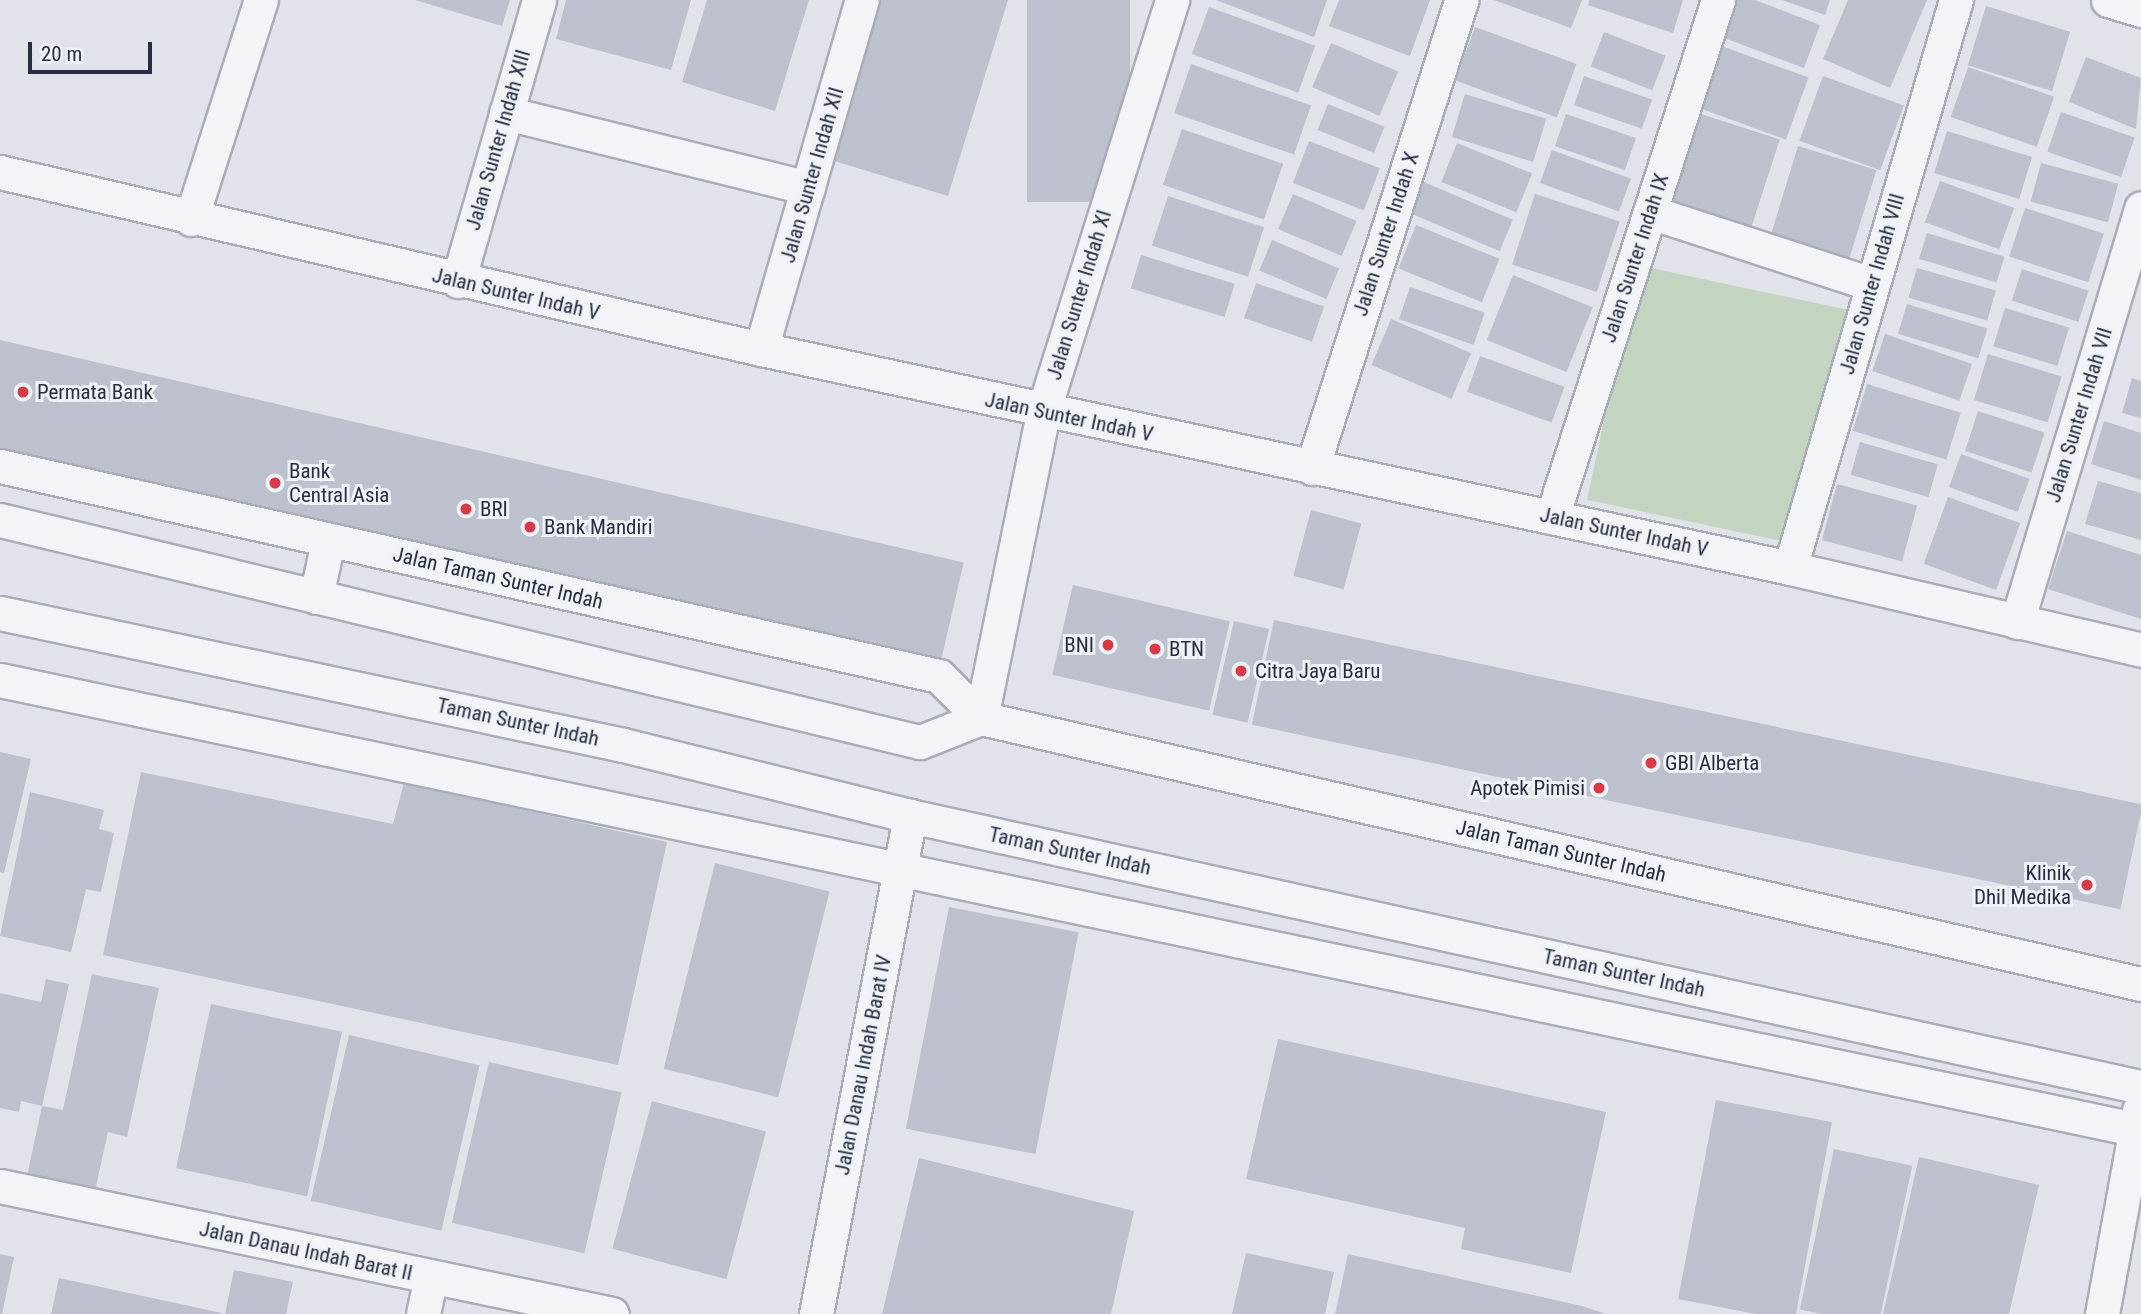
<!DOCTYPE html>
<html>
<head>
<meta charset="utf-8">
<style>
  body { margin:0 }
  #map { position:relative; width:2141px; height:1314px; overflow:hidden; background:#e0e3ea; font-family:"Roboto Condensed",sans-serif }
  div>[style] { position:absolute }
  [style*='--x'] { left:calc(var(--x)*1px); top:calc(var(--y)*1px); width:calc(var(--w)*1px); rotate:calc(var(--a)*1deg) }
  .green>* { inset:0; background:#c3d4c0; transform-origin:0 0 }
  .building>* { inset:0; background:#bcc1cd; transform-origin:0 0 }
  .roads { filter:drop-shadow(2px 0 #a8adb8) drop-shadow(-2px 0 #a8adb8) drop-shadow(0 2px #a8adb8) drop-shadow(0 -2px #a8adb8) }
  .street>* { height:33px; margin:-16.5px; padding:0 16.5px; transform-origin:16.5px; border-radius:16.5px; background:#f3f4f8 }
  .dots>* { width:19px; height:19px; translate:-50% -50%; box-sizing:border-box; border:4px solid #eff2f7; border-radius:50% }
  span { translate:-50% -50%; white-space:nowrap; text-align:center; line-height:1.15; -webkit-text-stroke:6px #eff2f7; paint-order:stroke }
  .street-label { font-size:21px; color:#272e42 }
  .poi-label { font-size:21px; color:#272e42 }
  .left { translate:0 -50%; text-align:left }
  .right { translate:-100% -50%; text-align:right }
  .scale { position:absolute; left:28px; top:42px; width:124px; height:32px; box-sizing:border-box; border:4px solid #272e42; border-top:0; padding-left:9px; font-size:21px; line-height:24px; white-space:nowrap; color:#272e42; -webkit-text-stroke:5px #eff2f7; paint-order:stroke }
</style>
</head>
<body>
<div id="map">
  <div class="green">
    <div style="left:1637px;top:265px;width:219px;height:240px;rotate:12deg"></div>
  </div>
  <div class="building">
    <div style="clip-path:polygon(415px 0,510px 0,502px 26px)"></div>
    <div style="clip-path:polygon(566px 0,691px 0,671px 70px,556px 39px)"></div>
    <div style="clip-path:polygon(707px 0,809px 0,775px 111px,682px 82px)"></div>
    <div style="clip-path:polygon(877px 0,1008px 0,948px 196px,828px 159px)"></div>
    <div style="left:1027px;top:0;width:103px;height:202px"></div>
    <div style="clip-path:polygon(1216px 0,1327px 0,1314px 37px)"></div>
    <div style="clip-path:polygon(1339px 0,1430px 0,1410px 56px,1329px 26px)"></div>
    <div style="clip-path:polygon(1494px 0,1582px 0,1571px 28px)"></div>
    <div style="clip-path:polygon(1589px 0,1683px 0,1673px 33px,1588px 5px)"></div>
    <div style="clip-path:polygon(1723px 0,1755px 0,1820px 25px,1804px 68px,1711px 33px)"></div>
    <div style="clip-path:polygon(1782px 0,1830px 0,1825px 15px)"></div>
    <div style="clip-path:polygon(1848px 0,1927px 0,1890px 88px,1823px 59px)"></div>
    <div style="left:1986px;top:6px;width:88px;height:62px;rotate:17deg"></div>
    <div style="left:1209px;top:7px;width:113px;height:50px;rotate:20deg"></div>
    <div style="left:1475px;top:27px;width:108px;height:57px;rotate:20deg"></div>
    <div style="left:1604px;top:32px;width:66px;height:37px;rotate:21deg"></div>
    <div style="left:1708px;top:41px;width:107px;height:66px;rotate:20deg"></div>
    <div style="left:1331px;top:43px;width:73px;height:48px;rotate:23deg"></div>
    <div style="clip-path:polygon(2086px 57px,2141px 78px,2136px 129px,2069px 102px)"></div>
    <div style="left:1191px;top:64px;width:127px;height:52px;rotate:19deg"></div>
    <div style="left:1968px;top:67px;width:91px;height:53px;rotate:19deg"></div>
    <div style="left:1584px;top:76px;width:72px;height:31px;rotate:19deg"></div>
    <div style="left:1823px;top:76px;width:86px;height:69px;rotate:20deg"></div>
    <div style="left:1465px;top:94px;width:85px;height:45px;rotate:17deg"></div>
    <div style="left:1328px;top:104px;width:61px;height:28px;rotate:22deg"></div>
    <div style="left:2061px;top:112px;width:78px;height:42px;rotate:19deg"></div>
    <div style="left:1698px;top:113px;width:86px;height:98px;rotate:18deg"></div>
    <div style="left:1566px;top:114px;width:74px;height:34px;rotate:19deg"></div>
    <div style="left:1182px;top:129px;width:107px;height:59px;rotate:19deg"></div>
    <div style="left:1947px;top:131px;width:89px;height:44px;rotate:17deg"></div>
    <div style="left:1309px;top:141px;width:76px;height:45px;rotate:21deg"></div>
    <div style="left:1457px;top:143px;width:81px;height:42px;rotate:22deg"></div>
    <div style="left:1798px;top:146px;width:82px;height:102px;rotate:17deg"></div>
    <div style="left:1552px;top:150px;width:84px;height:35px;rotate:20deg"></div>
    <div style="left:2041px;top:163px;width:80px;height:40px;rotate:15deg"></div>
    <div style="left:1419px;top:180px;width:102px;height:34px;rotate:23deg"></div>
    <div style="left:1940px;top:181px;width:79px;height:44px;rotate:20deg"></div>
    <div style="left:1293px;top:194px;width:69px;height:38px;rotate:23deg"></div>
    <div style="left:1535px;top:194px;width:89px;height:74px;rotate:18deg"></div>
    <div style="left:1168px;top:196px;width:101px;height:52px;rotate:18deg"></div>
    <div style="left:2025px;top:208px;width:83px;height:51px;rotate:18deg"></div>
    <div style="left:1416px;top:225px;width:90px;height:47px;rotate:22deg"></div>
    <div style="left:1927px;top:233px;width:81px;height:27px;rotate:17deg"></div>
    <div style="left:1272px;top:240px;width:73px;height:33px;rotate:23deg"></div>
    <div style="left:1141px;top:255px;width:98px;height:35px;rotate:17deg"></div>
    <div style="left:1917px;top:268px;width:82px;height:31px;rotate:16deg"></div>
    <div style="left:2022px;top:269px;width:70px;height:33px;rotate:18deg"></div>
    <div style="left:1513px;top:275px;width:86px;height:70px;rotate:22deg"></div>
    <div style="left:1256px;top:283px;width:72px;height:37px;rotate:19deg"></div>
    <div style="left:1410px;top:287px;width:79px;height:34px;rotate:19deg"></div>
    <div style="left:1907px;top:304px;width:84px;height:31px;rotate:17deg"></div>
    <div style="left:2005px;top:308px;width:67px;height:40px;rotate:17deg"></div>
    <div style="left:1391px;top:319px;width:87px;height:50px;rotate:23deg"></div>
    <div style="left:1885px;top:334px;width:92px;height:39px;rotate:19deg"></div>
    <div style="left:0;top:340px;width:989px;height:108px;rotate:13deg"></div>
    <div style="left:1988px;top:354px;width:77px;height:48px;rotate:17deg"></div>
    <div style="left:1480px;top:356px;width:90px;height:38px;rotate:20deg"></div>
    <div style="clip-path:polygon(2132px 378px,2141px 381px,2141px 418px,2122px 413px)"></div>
    <div style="left:1867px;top:384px;width:98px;height:49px;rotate:17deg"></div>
    <div style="left:1978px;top:411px;width:70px;height:42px;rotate:18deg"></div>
    <div style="clip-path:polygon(2104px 421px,2141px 433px,2141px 480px,2091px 464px)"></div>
    <div style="left:1860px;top:442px;width:81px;height:34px;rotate:16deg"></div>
    <div style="left:1961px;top:454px;width:73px;height:35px;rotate:20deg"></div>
    <div style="clip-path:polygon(2098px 481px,2141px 493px,2141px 540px,2085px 524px)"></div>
    <div style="left:1837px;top:484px;width:83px;height:58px;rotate:15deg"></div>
    <div style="left:1948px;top:497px;width:77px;height:71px;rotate:20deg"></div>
    <div style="left:1311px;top:510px;width:52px;height:68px;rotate:15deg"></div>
    <div style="clip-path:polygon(2067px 531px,2141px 555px,2141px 619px,2048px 589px)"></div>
    <div style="left:1073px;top:585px;width:161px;height:92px;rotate:13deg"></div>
    <div style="left:1274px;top:620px;width:888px;height:107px;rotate:12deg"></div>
    <div style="left:1234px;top:621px;width:36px;height:96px;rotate:13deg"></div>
    <div style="clip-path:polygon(0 752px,31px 759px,4px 873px,0 872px)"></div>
    <div style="clip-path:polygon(141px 772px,393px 824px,404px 783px,667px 842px,618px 1065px,103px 955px)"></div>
    <div style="clip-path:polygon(30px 792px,104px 810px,99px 829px,114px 833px,101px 892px,86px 889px,71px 952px,0 936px)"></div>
    <div style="left:715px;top:863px;width:118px;height:212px;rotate:14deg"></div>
    <div style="left:949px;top:907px;width:132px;height:226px;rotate:11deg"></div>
    <div style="clip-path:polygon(92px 974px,159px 988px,127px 1137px,108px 1132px,95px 1191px,27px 1176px,42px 1106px,63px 1110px)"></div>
    <div style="clip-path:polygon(46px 979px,69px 984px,42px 1106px,21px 1101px,19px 1112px,0 1108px,0 993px,41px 1002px)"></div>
    <div style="left:211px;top:1004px;width:134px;height:168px;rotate:12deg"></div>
    <div style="left:349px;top:1035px;width:134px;height:170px;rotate:13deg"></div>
    <div style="clip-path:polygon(1278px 1039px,1606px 1112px,1571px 1273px,1461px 1249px,1465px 1228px,1246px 1179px)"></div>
    <div style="left:489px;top:1062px;width:136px;height:165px;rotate:13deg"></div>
    <div style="clip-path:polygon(1716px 1100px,1832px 1122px,1796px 1314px,1756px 1314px,1678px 1299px)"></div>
    <div style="left:652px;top:1101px;width:118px;height:153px;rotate:15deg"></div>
    <div style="left:1834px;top:1149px;width:80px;height:164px;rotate:12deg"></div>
    <div style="clip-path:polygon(1919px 1157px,2039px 1185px,2009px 1314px,1883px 1314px)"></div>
    <div style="clip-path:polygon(919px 1158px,1134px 1211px,1111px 1314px,882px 1314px)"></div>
    <div style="clip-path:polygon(1246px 1253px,1334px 1272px,1325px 1314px,1232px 1314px)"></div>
    <div style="clip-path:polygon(0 1254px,14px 1257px,2px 1314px,0 1314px)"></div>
    <div style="clip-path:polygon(1348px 1254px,1582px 1306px,1606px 1314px,1335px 1314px)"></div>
    <div style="clip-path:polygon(234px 1270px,293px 1282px,286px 1314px,225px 1314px)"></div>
    <div style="clip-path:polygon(59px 1278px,222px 1313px,222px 1314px,51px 1314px)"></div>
  </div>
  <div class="roads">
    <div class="street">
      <div style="--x:2108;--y:0;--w:34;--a:17"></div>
      <div style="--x:506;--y:113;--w:311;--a:13.9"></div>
      <div style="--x:0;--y:172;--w:781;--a:13.09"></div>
      <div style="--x:761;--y:349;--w:1052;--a:12.01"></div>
      <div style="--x:1790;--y:568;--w:360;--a:13.1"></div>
      <div style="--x:1650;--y:212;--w:233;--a:18"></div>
      <div style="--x:191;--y:219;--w:230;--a:-72.3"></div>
      <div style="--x:458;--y:281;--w:292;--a:-73.9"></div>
      <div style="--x:761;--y:349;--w:363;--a:-73.9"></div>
      <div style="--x:0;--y:466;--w:962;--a:12.61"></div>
      <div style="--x:939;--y:676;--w:59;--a:45"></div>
      <div style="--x:981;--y:718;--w:1190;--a:12.92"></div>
      <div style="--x:1312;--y:468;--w:491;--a:-72.3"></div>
      <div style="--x:1552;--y:517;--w:543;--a:-72.2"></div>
      <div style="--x:0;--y:520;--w:946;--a:13.57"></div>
      <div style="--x:920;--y:742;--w:66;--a:-21.5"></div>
      <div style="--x:1790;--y:568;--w:592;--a:-73.71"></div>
      <div style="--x:316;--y:597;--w:57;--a:-77.9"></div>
      <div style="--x:0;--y:613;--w:637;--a:11.96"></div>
      <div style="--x:623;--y:745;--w:296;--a:13.9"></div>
      <div style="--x:910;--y:816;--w:1260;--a:12.42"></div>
      <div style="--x:2017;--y:622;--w:432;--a:-73.3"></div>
      <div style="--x:0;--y:680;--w:2181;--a:11.88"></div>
      <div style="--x:981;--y:718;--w:312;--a:-78.5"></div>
      <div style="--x:1043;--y:412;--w:432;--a:-72.6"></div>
      <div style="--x:0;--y:1186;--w:625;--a:11.81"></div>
      <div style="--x:423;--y:1314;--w:38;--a:-78"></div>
      <div style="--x:816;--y:1314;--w:507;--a:-79.31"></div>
      <div style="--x:2102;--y:1314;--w:207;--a:-79.7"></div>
    </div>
  </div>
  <div class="dots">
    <div style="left:23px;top:392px;background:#d83b45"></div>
    <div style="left:275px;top:483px;background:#d83b45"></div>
    <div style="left:466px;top:509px;background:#d83b45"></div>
    <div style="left:530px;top:527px;background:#d83b45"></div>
    <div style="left:1108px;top:645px;background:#d83b45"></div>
    <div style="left:1155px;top:649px;background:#d83b45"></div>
    <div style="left:1241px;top:671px;background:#d83b45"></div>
    <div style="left:1651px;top:763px;background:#d83b45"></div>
    <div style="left:1599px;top:788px;background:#d83b45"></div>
    <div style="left:2087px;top:885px;background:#d83b45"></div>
  </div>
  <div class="street-label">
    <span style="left:498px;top:140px;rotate:-74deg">Jalan Sunter Indah XIII</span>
    <span style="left:812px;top:175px;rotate:-74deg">Jalan Sunter Indah XII</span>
    <span style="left:1386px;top:234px;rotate:-72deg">Jalan Sunter Indah X</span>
    <span style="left:1635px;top:258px;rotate:-72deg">Jalan Sunter Indah IX</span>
    <span style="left:1872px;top:284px;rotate:-74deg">Jalan Sunter Indah VIII</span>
    <span style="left:516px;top:294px;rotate:13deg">Jalan Sunter Indah V</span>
    <span style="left:1079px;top:295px;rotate:-73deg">Jalan Sunter Indah XI</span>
    <span style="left:2079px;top:415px;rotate:-73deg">Jalan Sunter Indah VII</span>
    <span style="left:1069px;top:417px;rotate:12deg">Jalan Sunter Indah V</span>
    <span style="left:1624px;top:532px;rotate:12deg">Jalan Sunter Indah V</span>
    <span style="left:498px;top:578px;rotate:13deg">Jalan Taman Sunter Indah</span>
    <span style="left:518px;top:722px;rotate:12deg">Taman Sunter Indah</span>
    <span style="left:1070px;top:851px;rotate:12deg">Taman Sunter Indah</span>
    <span style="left:1561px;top:851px;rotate:13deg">Jalan Taman Sunter Indah</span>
    <span style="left:1624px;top:973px;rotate:12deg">Taman Sunter Indah</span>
    <span style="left:863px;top:1065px;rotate:-79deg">Jalan Danau Indah Barat IV</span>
    <span style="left:306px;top:1251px;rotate:12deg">Jalan Danau Indah Barat II</span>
  </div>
  <div class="poi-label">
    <span class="left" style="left:37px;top:392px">Permata Bank</span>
    <span class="left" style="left:289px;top:483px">Bank<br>Central Asia</span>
    <span class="left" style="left:480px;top:509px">BRI</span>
    <span class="left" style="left:544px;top:527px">Bank Mandiri</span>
    <span class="right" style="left:1094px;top:645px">BNI</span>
    <span class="left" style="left:1169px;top:649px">BTN</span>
    <span class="left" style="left:1255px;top:671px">Citra Jaya Baru</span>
    <span class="left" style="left:1665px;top:763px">GBI Alberta</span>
    <span class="right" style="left:1585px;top:788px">Apotek Pimisi</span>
    <span class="right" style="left:2071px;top:885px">Klinik<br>Dhil Medika</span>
  </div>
  <div class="scale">20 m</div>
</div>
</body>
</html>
